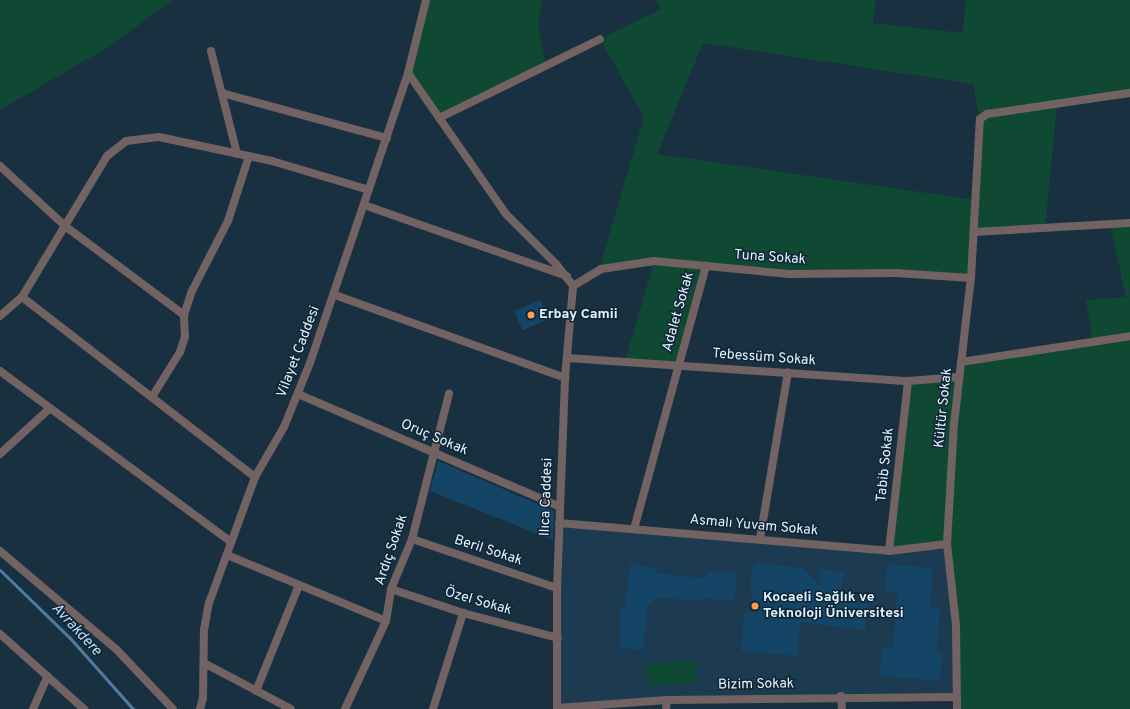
<!DOCTYPE html>
<html>
<head>
<meta charset="utf-8">
<style>
  body { margin:0 }
  #map { position:relative; width:1130px; height:709px; overflow:hidden; background:#193041; font-family:Overpass,sans-serif }
  div>[style] { position:absolute }
  [style*='--x'] { left:calc(var(--x)*1px); top:calc(var(--y)*1px); width:calc(var(--w)*1px); rotate:calc(var(--a)*1deg) }
  .built>* { inset:0; background:#1c3a50 }
  .green>* { inset:0; background:#104933; transform-origin:0 0 }
  .stream>* { height:3px; margin:-1.5px; padding:0 1.5px; transform-origin:1.5px; border-radius:1.5px; background:#4f7ca2 }
  .building>* { inset:0; background:#144566; transform-origin:0 0 }
  .street>* { height:8px; margin:-4px; padding:0 4px; transform-origin:4px; border-radius:4px; background:#726362 }
  .dots>* { width:11px; height:11px; translate:-50% -50%; box-sizing:border-box; border:2px solid #0f2637; border-radius:50% }
  span { translate:-50% -50%; white-space:nowrap; text-align:center; line-height:1.15; -webkit-text-stroke:3px #0f2637; paint-order:stroke }
  .street-label { font-size:14px; color:#e4f3fe }
  .poi-label { font-size:14px; color:#e4f3fe; font-weight:700 }
  .left { translate:0 -50%; text-align:left }
  .water-label { font-size:15px; color:#c2ddf4; font-style:italic }
</style>
</head>
<body>
<div id="map">
  <div class="built">
    <div style="clip-path:polygon(559px 523px,889px 551px,947px 544px,956px 625px,955px 697px,869px 695px,557px 708px)"></div>
  </div>
  <div class="green">
    <div style="clip-path:polygon(0 0,173px 0,105px 49px,0 110px)"></div>
    <div style="clip-path:polygon(426px 0,543px 0,538px 23px,546px 66px,439px 118px,408px 73px)"></div>
    <div style="clip-path:polygon(evenodd,655px 0,876px 0,873px 23px,963px 33px,966px 0,1130px 0,1130px 93px,1057px 104px,1045px 228px,974px 232px,971px 278px,789px 274px,706px 266px,677px 364px,625px 361px,654px 262px,601px 269px,603px 256px,644px 117px,600px 39px,661px 9px,655px 0,703px 43px,973px 84px,980px 119px,976px 200px,657px 154px,703px 43px)"></div>
    <div style="clip-path:polygon(1130px 223px,1130px 709px,957px 709px,956px 625px,947px 544px,889px 551px,908px 381px,959px 377px,961px 362px,1093px 342px,1086px 300px,1126px 297px,1110px 224px)"></div>
    <div style="left:696px;top:660px;width:22px;height:50px;rotate:85deg"></div>
  </div>
  <div class="stream">
    <div style="--x:0;--y:570;--w:98;--a:44.2"></div>
    <div style="--x:70;--y:638;--w:95;--a:48.4"></div>
  </div>
  <div class="building">
    <div style="left:540px;top:300px;width:21px;height:28px;rotate:67deg"></div>
    <div style="clip-path:polygon(438px 461px,554px 511px,553px 540px,430px 491px)"></div>
    <div style="clip-path:polygon(758px 563px,802px 568px,819px 585px,821px 569px,844px 572px,840px 599px,868px 603px,865px 630px,800px 622px,797px 656px,741px 651px,744px 612px,751px 612px,753px 595px,750px 590px,752px 568px)"></div>
    <div style="clip-path:polygon(630px 564px,656px 568px,656px 573px,702px 578px,711px 572px,733px 573px,737px 578px,734px 597px,729px 601px,700px 598px,700px 602px,660px 597px,648px 605px,643px 650px,620px 648px,620px 606px,625px 607px)"></div>
    <div style="clip-path:polygon(887px 564px,933px 568px,930px 607px,940px 608px,937px 652px,942px 652px,940px 681px,880px 676px,882px 647px,893px 648px,897px 593px,885px 592px)"></div>
  </div>
  <div class="street">
    <div style="--x:211;--y:51;--w:106;--a:75.8"></div>
    <div style="--x:408;--y:73;--w:172;--a:55.2"></div>
    <div style="--x:506;--y:214;--w:71;--a:45"></div>
    <div style="--x:556;--y:264;--w:28;--a:52"></div>
    <div style="--x:222;--y:93;--w:171;--a:15.3"></div>
    <div style="--x:439;--y:118;--w:179;--a:-26.1"></div>
    <div style="--x:0;--y:166;--w:88;--a:42.7"></div>
    <div style="--x:65;--y:226;--w:149;--a:36.8"></div>
    <div style="--x:364;--y:205;--w:215;--a:19.3"></div>
    <div style="--x:974;--y:232;--w:156;--a:-3.3"></div>
    <div style="--x:573;--y:286;--w:33;--a:-31"></div>
    <div style="--x:601;--y:269;--w:54;--a:-8.6"></div>
    <div style="--x:654;--y:261;--w:136;--a:5.5"></div>
    <div style="--x:789;--y:274;--w:107;--a:-0.5"></div>
    <div style="--x:896;--y:273;--w:75;--a:3.8"></div>
    <div style="--x:335;--y:295;--w:245;--a:19.8"></div>
    <div style="--x:22;--y:297;--w:294;--a:37.7"></div>
    <div style="--x:0;--y:316;--w:29;--a:-41"></div>
    <div style="--x:22;--y:297;--w:165;--a:-58.9"></div>
    <div style="--x:107;--y:156;--w:24;--a:-38"></div>
    <div style="--x:126;--y:141;--w:33;--a:-7"></div>
    <div style="--x:159;--y:137;--w:116;--a:12"></div>
    <div style="--x:272;--y:161;--w:101;--a:16.6"></div>
    <div style="--x:567;--y:358;--w:342;--a:3.9"></div>
    <div style="--x:908;--y:381;--w:51;--a:-4.5"></div>
    <div style="--x:961;--y:362;--w:171;--a:-8.7"></div>
    <div style="--x:0;--y:371;--w:287;--a:36.5"></div>
    <div style="--x:298;--y:394;--w:285;--a:23.3"></div>
    <div style="--x:152;--y:397;--w:53;--a:-58.1"></div>
    <div style="--x:180;--y:352;--w:16;--a:-72"></div>
    <div style="--x:185;--y:337;--w:22;--a:-93"></div>
    <div style="--x:184;--y:315;--w:25;--a:-72"></div>
    <div style="--x:192;--y:291;--w:79;--a:-62.8"></div>
    <div style="--x:228;--y:221;--w:68;--a:-72.1"></div>
    <div style="--x:0;--y:454;--w:68;--a:-42.6"></div>
    <div style="--x:559;--y:523;--w:331;--a:4.8"></div>
    <div style="--x:889;--y:551;--w:58;--a:-6.9"></div>
    <div style="--x:634;--y:529;--w:273;--a:-74.7"></div>
    <div style="--x:412;--y:539;--w:153;--a:18.7"></div>
    <div style="--x:760;--y:539;--w:169;--a:-80.5"></div>
    <div style="--x:0;--y:551;--w:153;--a:40.2"></div>
    <div style="--x:117;--y:650;--w:81;--a:46.5"></div>
    <div style="--x:889;--y:551;--w:171;--a:-83.6"></div>
    <div style="--x:227;--y:555;--w:172;--a:22.5"></div>
    <div style="--x:391;--y:589;--w:76;--a:18.4"></div>
    <div style="--x:463;--y:613;--w:98;--a:14.7"></div>
    <div style="--x:0;--y:634;--w:113;--a:41.8"></div>
    <div style="--x:204;--y:663;--w:98;--a:27.9"></div>
    <div style="--x:256;--y:691;--w:114;--a:-67.9"></div>
    <div style="--x:841;--y:696;--w:13;--a:86"></div>
    <div style="--x:557;--y:708;--w:110;--a:-4.2"></div>
    <div style="--x:667;--y:700;--w:288;--a:-0.6"></div>
    <div style="--x:33;--y:709;--w:36;--a:-66"></div>
    <div style="--x:200;--y:709;--w:11;--a:-75"></div>
    <div style="--x:203;--y:698;--w:68;--a:-89.2"></div>
    <div style="--x:204;--y:630;--w:27;--a:-80"></div>
    <div style="--x:209;--y:603;--w:134;--a:-69.9"></div>
    <div style="--x:255;--y:477;--w:58;--a:-59.9"></div>
    <div style="--x:284;--y:427;--w:69;--a:-67.9"></div>
    <div style="--x:310;--y:363;--w:306;--a:-71.3"></div>
    <div style="--x:408;--y:73;--w:75;--a:-76.1"></div>
    <div style="--x:345;--y:709;--w:97;--a:-65"></div>
    <div style="--x:386;--y:621;--w:32;--a:-81"></div>
    <div style="--x:391;--y:589;--w:54;--a:-67.2"></div>
    <div style="--x:412;--y:539;--w:150;--a:-75.7"></div>
    <div style="--x:433;--y:709;--w:101;--a:-72.6"></div>
    <div style="--x:557;--y:709;--w:121;--a:-90"></div>
    <div style="--x:557;--y:588;--w:210;--a:-87.8"></div>
    <div style="--x:565;--y:378;--w:92;--a:-85"></div>
    <div style="--x:666;--y:709;--w:9;--a:-84"></div>
    <div style="--x:957;--y:709;--w:84;--a:-90.7"></div>
    <div style="--x:956;--y:625;--w:81;--a:-96.3"></div>
    <div style="--x:947;--y:544;--w:120;--a:-86.7"></div>
    <div style="--x:954;--y:424;--w:147;--a:-83.4"></div>
    <div style="--x:971;--y:278;--w:159;--a:-86.8"></div>
    <div style="--x:980;--y:119;--w:9;--a:-36"></div>
    <div style="--x:987;--y:114;--w:145;--a:-8.4"></div>
  </div>
  <div class="dots">
    <div style="left:531px;top:315px;background:#fb9e51"></div>
    <div style="left:755px;top:606px;background:#fb9e51"></div>
  </div>
  <div class="street-label">
    <span style="left:770px;top:258px;rotate:4deg">Tuna Sokak</span>
    <span style="left:679px;top:312px;rotate:-74deg">Adalet Sokak</span>
    <span style="left:299px;top:352px;rotate:-69deg">Vilayet Caddesi</span>
    <span style="left:764px;top:358px;rotate:4deg">Tebessüm Sokak</span>
    <span style="left:944px;top:408px;rotate:-84deg">Kültür Sokak</span>
    <span style="left:434px;top:438px;rotate:23deg">Oruç Sokak</span>
    <span style="left:886px;top:465px;rotate:-84deg">Tabib Sokak</span>
    <span style="left:547px;top:497px;rotate:-88deg">Ilıca Caddesi</span>
    <span style="left:754px;top:526px;rotate:5deg">Asmalı Yuvam Sokak</span>
    <span style="left:392px;top:550px;rotate:-71deg">Ardıç Sokak</span>
    <span style="left:488px;top:551px;rotate:18deg">Beril Sokak</span>
    <span style="left:478px;top:602px;rotate:16deg">Özel Sokak</span>
    <span style="left:756px;top:685px;rotate:-1deg">Bizim Sokak</span>
  </div>
  <div class="poi-label">
    <span class="left" style="left:539px;top:315px">Erbay Camii</span>
    <span class="left" style="left:763px;top:606px">Kocaeli Sağlık ve<br>Teknoloji Üniversitesi</span>
  </div>
  <div class="water-label">
    <span style="left:76px;top:630px;rotate:47deg">Avrakdere</span>
  </div>
</div>
</body>
</html>
